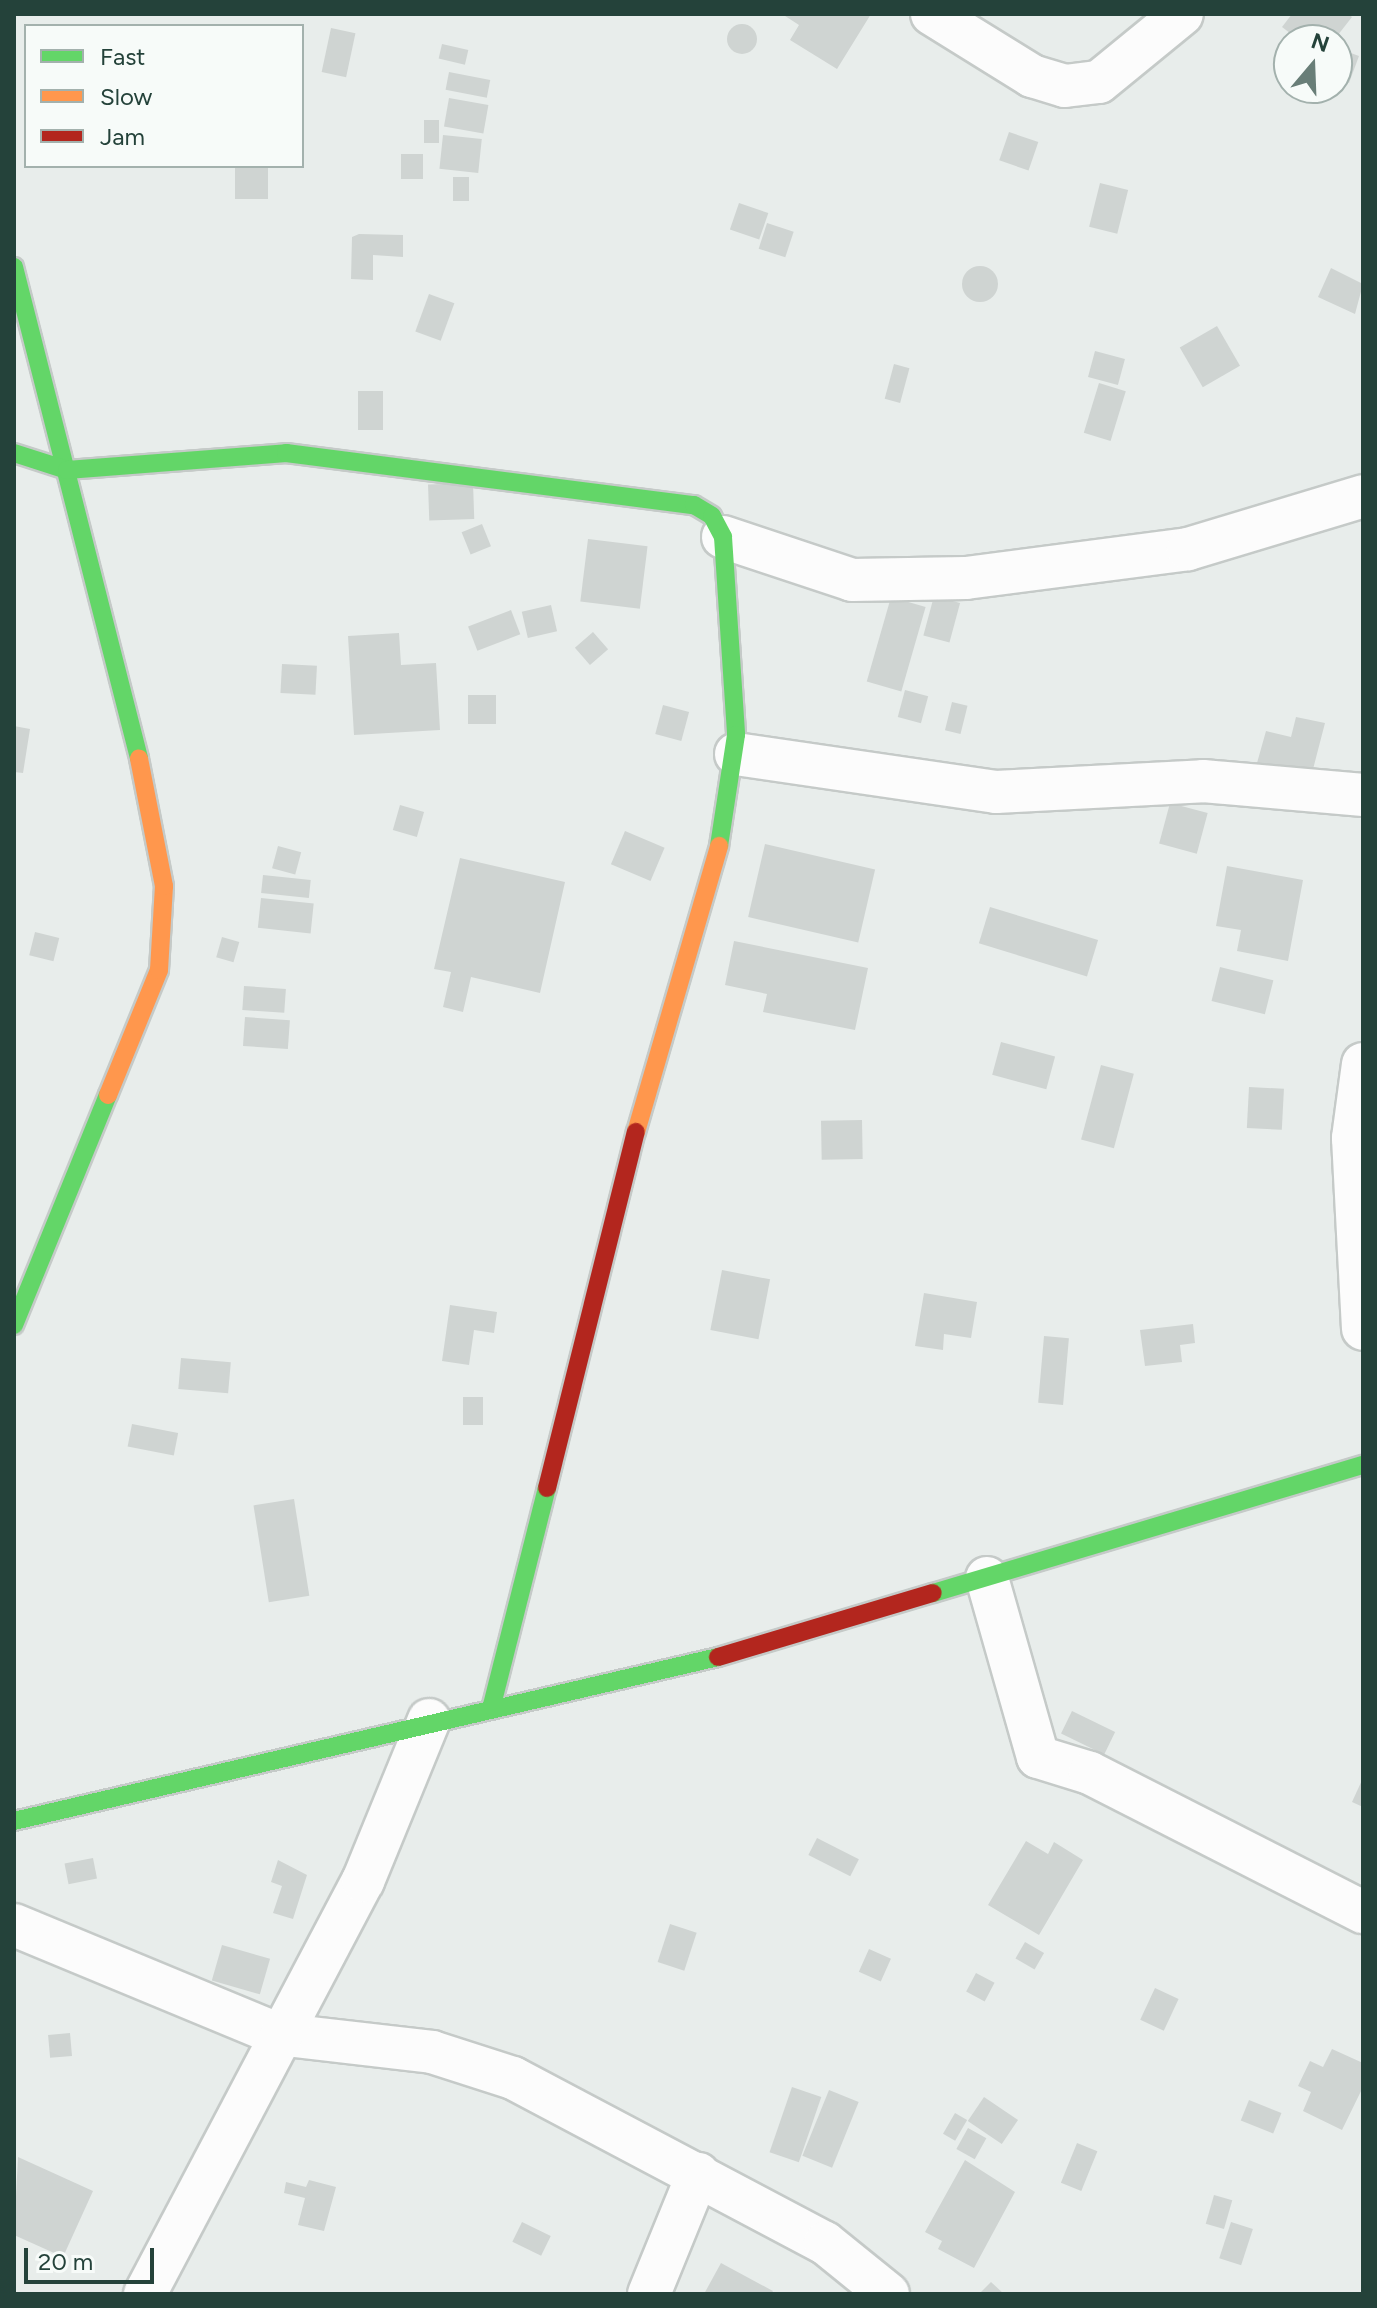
<!DOCTYPE html>
<html>
<head>
<meta charset="utf-8">
<style>
  body { margin:0 }
  #map { position:relative; width:1377px; height:2308px; overflow:hidden; background:#e8edeb; font-family:Figtree,sans-serif }
  div>[style] { position:absolute }
  [style*='--x'] { left:calc(var(--x)*1px); top:calc(var(--y)*1px); width:calc(var(--w)*1px); rotate:calc(var(--a)*1deg) }
  .building>* { inset:0; background:#cfd4d2; transform-origin:0 0 }
  .round { border-radius:50% }
  .roads { filter:drop-shadow(2px 0 #c5cac8) drop-shadow(-2px 0 #c5cac8) drop-shadow(0 2px #c5cac8) drop-shadow(0 -2px #c5cac8) }
  .street>* { height:42px; margin:-21px; padding:0 21px; transform-origin:21px; border-radius:21px; background:#fcfcfc }
  .fast>* { height:18px; margin:-9px; padding:0 9px; transform-origin:9px; border-radius:9px; background:#63d668 }
  .slow>* { height:18px; margin:-9px; padding:0 9px; transform-origin:9px; border-radius:9px; background:#ff974d }
  .jam>* { height:18px; margin:-9px; padding:0 9px; transform-origin:9px; border-radius:9px; background:#b3261e }
  span { translate:-50% -50%; white-space:nowrap; text-align:center; line-height:1.15; -webkit-text-stroke:7px #f7fbf9; paint-order:stroke }
  .frame { position:absolute; inset:0; border:16px solid #24423a; pointer-events:none }
  .legend { position:absolute; left:24px; top:24px; width:280px; height:144px; box-sizing:border-box; background:#f7fbf9; border:2px solid #a3b1ad; margin:0; padding:10px 14px; list-style:none; font-size:24px; color:#24423a }
  .legend li { display:flex; align-items:center; gap:16px; height:40px }
  .legend b { width:40px; border:2px solid #a3b1ad }
  .north { position:absolute; left:1273px; top:24px; width:80px; height:80px; box-sizing:border-box; background:#f7fbf9; border:2px solid #a3b1ad; border-radius:50%; rotate:19deg; font-size:22px; font-weight:700; line-height:32px; text-align:center; color:#24423a }
  .north::after { content:''; display:block; margin:auto; width:28px; height:36px; background:#697e78; clip-path:polygon(50% 0,100% 100%,50% 72%,0 100%) }
  .scale { position:absolute; left:24px; top:2248px; width:130px; height:36px; box-sizing:border-box; border:4px solid #24423a; border-top:0; padding-left:10px; font-size:24px; line-height:28px; white-space:nowrap; color:#24423a; -webkit-text-stroke:6px #f7fbf9; paint-order:stroke }
</style>
</head>
<body>
<div id="map">
  <div class="building">
    <div style="clip-path:polygon(782px 14px,871px 14px,837px 69px,790px 40px,799px 25px)"></div>
    <div style="clip-path:polygon(1292px 14px,1348px 14px,1352px 17px,1334px 40px,1299px 40px,1282px 27px)"></div>
    <div class="round" style="left:727px;top:24px;width:30px;height:30px"></div>
    <div style="left:331px;top:28px;width:25px;height:45px;rotate:12deg"></div>
    <div style="left:442px;top:44px;width:27px;height:15px;rotate:13deg"></div>
    <div style="clip-path:polygon(1337px 48px,1359px 56px,1349px 83px,1337px 79px)"></div>
    <div style="left:449px;top:72px;width:42px;height:18px;rotate:11deg"></div>
    <div style="left:449px;top:98px;width:40px;height:29px;rotate:10deg"></div>
    <div style="left:424px;top:120px;width:15px;height:23px"></div>
    <div style="left:1009px;top:132px;width:31px;height:30px;rotate:19deg"></div>
    <div style="left:443px;top:135px;width:39px;height:34px;rotate:6deg"></div>
    <div style="left:401px;top:154px;width:22px;height:25px"></div>
    <div style="left:235px;top:166px;width:33px;height:33px"></div>
    <div style="left:453px;top:177px;width:16px;height:24px"></div>
    <div style="left:1100px;top:183px;width:29px;height:45px;rotate:14deg"></div>
    <div style="left:739px;top:203px;width:31px;height:28px;rotate:19deg"></div>
    <div style="left:767px;top:223px;width:28px;height:27px;rotate:18deg"></div>
    <div style="clip-path:polygon(359px 234px,403px 235px,403px 257px,373px 255px,373px 280px,351px 279px,352px 237px)"></div>
    <div class="round" style="left:962px;top:266px;width:36px;height:36px"></div>
    <div style="clip-path:polygon(1331px 268px,1363px 284px,1355px 314px,1318px 297px)"></div>
    <div style="left:429px;top:294px;width:27px;height:40px;rotate:20deg"></div>
    <div style="left:1217px;top:326px;width:46px;height:43px;rotate:60deg"></div>
    <div style="left:1095px;top:351px;width:31px;height:27px;rotate:15deg"></div>
    <div style="left:894px;top:364px;width:16px;height:36px;rotate:15deg"></div>
    <div style="left:1099px;top:383px;width:28px;height:52px;rotate:17deg"></div>
    <div style="left:358px;top:391px;width:25px;height:39px"></div>
    <div style="left:473px;top:483px;width:36px;height:45px;rotate:88deg"></div>
    <div style="left:482px;top:524px;width:24px;height:22px;rotate:68deg"></div>
    <div style="left:588px;top:539px;width:60px;height:63px;rotate:7deg"></div>
    <div style="left:934px;top:596px;width:27px;height:41px;rotate:15deg"></div>
    <div style="left:891px;top:597px;width:36px;height:88px;rotate:16deg"></div>
    <div style="left:551px;top:605px;width:27px;height:30px;rotate:77deg"></div>
    <div style="left:511px;top:610px;width:26px;height:46px;rotate:69deg"></div>
    <div style="left:593px;top:632px;width:23px;height:24px;rotate:49deg"></div>
    <div style="clip-path:polygon(399px 633px,401px 665px,436px 663px,440px 730px,354px 735px,348px 636px)"></div>
    <div style="left:282px;top:664px;width:35px;height:29px;rotate:3deg"></div>
    <div style="left:905px;top:690px;width:24px;height:28px;rotate:15deg"></div>
    <div style="left:468px;top:695px;width:28px;height:29px"></div>
    <div style="left:952px;top:702px;width:16px;height:29px;rotate:14deg"></div>
    <div style="left:663px;top:705px;width:27px;height:30px;rotate:15deg"></div>
    <div style="clip-path:polygon(1296px 717px,1325px 723px,1311px 777px,1257px 763px,1266px 731px,1291px 737px)"></div>
    <div style="clip-path:polygon(14px 726px,30px 729px,23px 773px,14px 772px)"></div>
    <div style="left:1170px;top:803px;width:39px;height:42px;rotate:15deg"></div>
    <div style="left:400px;top:805px;width:25px;height:26px;rotate:16deg"></div>
    <div style="left:625px;top:831px;width:43px;height:36px;rotate:23deg"></div>
    <div style="left:765px;top:844px;width:113px;height:75px;rotate:13deg"></div>
    <div style="left:278px;top:846px;width:24px;height:23px;rotate:15deg"></div>
    <div style="clip-path:polygon(460px 858px,565px 882px,540px 993px,471px 977px,463px 1012px,443px 1007px,451px 972px,434px 969px)"></div>
    <div style="clip-path:polygon(1227px 866px,1303px 880px,1288px 961px,1237px 951px,1241px 930px,1216px 926px)"></div>
    <div style="left:263px;top:875px;width:48px;height:18px;rotate:6deg"></div>
    <div style="left:261px;top:898px;width:53px;height:30px;rotate:6deg"></div>
    <div style="left:990px;top:907px;width:113px;height:38px;rotate:17deg"></div>
    <div style="left:35px;top:932px;width:25px;height:24px;rotate:14deg"></div>
    <div style="left:222px;top:937px;width:18px;height:21px;rotate:16deg"></div>
    <div style="clip-path:polygon(734px 941px,868px 968px,855px 1030px,763px 1012px,767px 994px,725px 985px)"></div>
    <div style="left:1220px;top:967px;width:55px;height:35px;rotate:14deg"></div>
    <div style="left:244px;top:986px;width:42px;height:24px;rotate:4deg"></div>
    <div style="left:245px;top:1017px;width:45px;height:29px;rotate:4deg"></div>
    <div style="left:1001px;top:1042px;width:56px;height:34px;rotate:15deg"></div>
    <div style="left:1101px;top:1065px;width:34px;height:77px;rotate:15deg"></div>
    <div style="left:1249px;top:1087px;width:35px;height:41px;rotate:3deg"></div>
    <div style="left:862px;top:1120px;width:39px;height:41px;rotate:89deg"></div>
    <div style="left:722px;top:1270px;width:49px;height:61px;rotate:11deg"></div>
    <div style="clip-path:polygon(924px 1293px,977px 1302px,971px 1338px,944px 1334px,943px 1350px,915px 1346px)"></div>
    <div style="clip-path:polygon(450px 1305px,497px 1312px,494px 1333px,474px 1330px,469px 1365px,442px 1361px)"></div>
    <div style="clip-path:polygon(1193px 1324px,1195px 1343px,1180px 1345px,1182px 1362px,1145px 1366px,1140px 1330px)"></div>
    <div style="left:1044px;top:1336px;width:25px;height:67px;rotate:5deg"></div>
    <div style="left:181px;top:1358px;width:50px;height:31px;rotate:5deg"></div>
    <div style="left:463px;top:1397px;width:20px;height:28px"></div>
    <div style="left:132px;top:1424px;width:47px;height:23px;rotate:11deg"></div>
    <div style="left:294px;top:1499px;width:98px;height:41px;rotate:81deg"></div>
    <div style="left:1072px;top:1711px;width:48px;height:25px;rotate:26deg"></div>
    <div style="clip-path:polygon(1363px 1778px,1363px 1807px,1352px 1802px)"></div>
    <div style="left:817px;top:1838px;width:47px;height:19px;rotate:27deg"></div>
    <div style="clip-path:polygon(1026px 1841px,1048px 1854px,1054px 1842px,1083px 1860px,1039px 1935px,988px 1905px)"></div>
    <div style="left:93px;top:1858px;width:21px;height:29px;rotate:79deg"></div>
    <div style="clip-path:polygon(278px 1860px,307px 1875px,293px 1919px,273px 1913px,282px 1886px,271px 1882px)"></div>
    <div style="left:670px;top:1924px;width:28px;height:40px;rotate:18deg"></div>
    <div style="left:1025px;top:1942px;width:22px;height:19px;rotate:30deg"></div>
    <div style="left:222px;top:1945px;width:50px;height:37px;rotate:16deg"></div>
    <div style="left:869px;top:1949px;width:24px;height:25px;rotate:24deg"></div>
    <div style="left:976px;top:1973px;width:21px;height:21px;rotate:28deg"></div>
    <div style="left:1155px;top:1988px;width:26px;height:35px;rotate:25deg"></div>
    <div style="left:70px;top:2033px;width:23px;height:22px;rotate:85deg"></div>
    <div style="clip-path:polygon(1332px 2049px,1363px 2063px,1363px 2087px,1342px 2130px,1303px 2111px,1311px 2092px,1298px 2086px,1310px 2061px,1323px 2067px)"></div>
    <div style="left:792px;top:2087px;width:31px;height:69px;rotate:19deg"></div>
    <div style="left:829px;top:2090px;width:32px;height:71px;rotate:22deg"></div>
    <div style="left:984px;top:2097px;width:41px;height:29px;rotate:34deg"></div>
    <div style="left:1249px;top:2100px;width:35px;height:22px;rotate:22deg"></div>
    <div style="left:955px;top:2113px;width:14px;height:24px;rotate:30deg"></div>
    <div style="left:968px;top:2128px;width:21px;height:24px;rotate:29deg"></div>
    <div style="left:1077px;top:2143px;width:22px;height:43px;rotate:22deg"></div>
    <div style="clip-path:polygon(18px 2157px,93px 2191px,63px 2257px,14px 2235px)"></div>
    <div style="clip-path:polygon(965px 2160px,1015px 2192px,974px 2268px,938px 2249px,942px 2241px,925px 2232px)"></div>
    <div style="clip-path:polygon(309px 2180px,336px 2187px,324px 2231px,298px 2225px,305px 2198px,284px 2193px,286px 2182px,306px 2187px)"></div>
    <div style="left:1214px;top:2195px;width:19px;height:30px;rotate:16deg"></div>
    <div style="left:522px;top:2222px;width:32px;height:22px;rotate:26deg"></div>
    <div style="left:1231px;top:2222px;width:23px;height:38px;rotate:18deg"></div>
    <div style="clip-path:polygon(721px 2263px,773px 2291px,771px 2294px,704px 2294px)"></div>
    <div style="clip-path:polygon(991px 2282px,1004px 2294px,979px 2294px)"></div>
  </div>
  <div class="roads">
    <div class="street">
      <div style="--x:932;--y:14;--w:118;--a:31.8"></div>
      <div style="--x:1032;--y:76;--w:34;--a:17"></div>
      <div style="--x:1065;--y:86;--w:34;--a:-7"></div>
      <div style="--x:1099;--y:82;--w:107;--a:-39.3"></div>
      <div style="--x:723;--y:537;--w:136;--a:18.4"></div>
      <div style="--x:852;--y:580;--w:114;--a:-1"></div>
      <div style="--x:966;--y:578;--w:224;--a:-7.4"></div>
      <div style="--x:1188;--y:549;--w:183;--a:-16.8"></div>
      <div style="--x:736;--y:754;--w:263;--a:8.3"></div>
      <div style="--x:996;--y:792;--w:207;--a:-3"></div>
      <div style="--x:1203;--y:781;--w:161;--a:5"></div>
      <div style="--x:1363;--y:1064;--w:75;--a:97.7"></div>
      <div style="--x:1353;--y:1138;--w:191;--a:87"></div>
      <div style="--x:987;--y:1578;--w:186;--a:74.1"></div>
      <div style="--x:1038;--y:1757;--w:54;--a:17.1"></div>
      <div style="--x:1090;--y:1773;--w:306;--a:27"></div>
      <div style="--x:14;--y:1925;--w:285;--a:22.5"></div>
      <div style="--x:277;--y:2034;--w:156;--a:6.6"></div>
      <div style="--x:432;--y:2052;--w:85;--a:17.8"></div>
      <div style="--x:513;--y:2078;--w:353;--a:27.9"></div>
      <div style="--x:825;--y:2243;--w:81;--a:39"></div>
      <div style="--x:145;--y:2294;--w:467;--a:-62.2"></div>
      <div style="--x:363;--y:1881;--w:174;--a:-67.7"></div>
      <div style="--x:649;--y:2294;--w:130;--a:-67.8"></div>
    </div>
    <div class="fast">
      <div style="--x:14;--y:267;--w:507;--a:75.72"></div>
      <div style="--x:14;--y:453;--w:56;--a:17.8"></div>
      <div style="--x:67;--y:470;--w:220;--a:-4.4"></div>
      <div style="--x:286;--y:453;--w:411;--a:7.3"></div>
      <div style="--x:694;--y:505;--w:21;--a:31"></div>
      <div style="--x:712;--y:516;--w:24;--a:62"></div>
      <div style="--x:723;--y:537;--w:198;--a:86.2"></div>
      <div style="--x:736;--y:735;--w:112;--a:98.7"></div>
      <div style="--x:14;--y:1325;--w:248;--a:-67.8"></div>
      <div style="--x:933;--y:1593;--w:449;--a:-16.6"></div>
      <div style="--x:492;--y:1705;--w:224;--a:-75.8"></div>
      <div style="--x:14;--y:1821;--w:723;--a:-13.11"></div>
    </div>
    <div class="slow">
      <div style="--x:108;--y:1095;--w:135;--a:-67.8"></div>
      <div style="--x:159;--y:970;--w:84;--a:-86.6"></div>
      <div style="--x:164;--y:886;--w:130;--a:-101.1"></div>
      <div style="--x:636;--y:1132;--w:298;--a:-73.8"></div>
    </div>
    <div class="jam">
      <div style="--x:547;--y:1488;--w:367;--a:-76"></div>
      <div style="--x:718;--y:1657;--w:224;--a:-16.6"></div>
    </div>
  </div>
  <div class="frame"></div>
  <ul class="legend">
  <li><b style="height:10px;background:#63d668"></b>Fast</li>
  <li><b style="height:10px;background:#ff974d"></b>Slow</li>
  <li><b style="height:10px;background:#b3261e"></b>Jam</li>
  </ul>
  <div class="north">N</div>
  <div class="scale">20 m</div>
</div>
</body>
</html>
